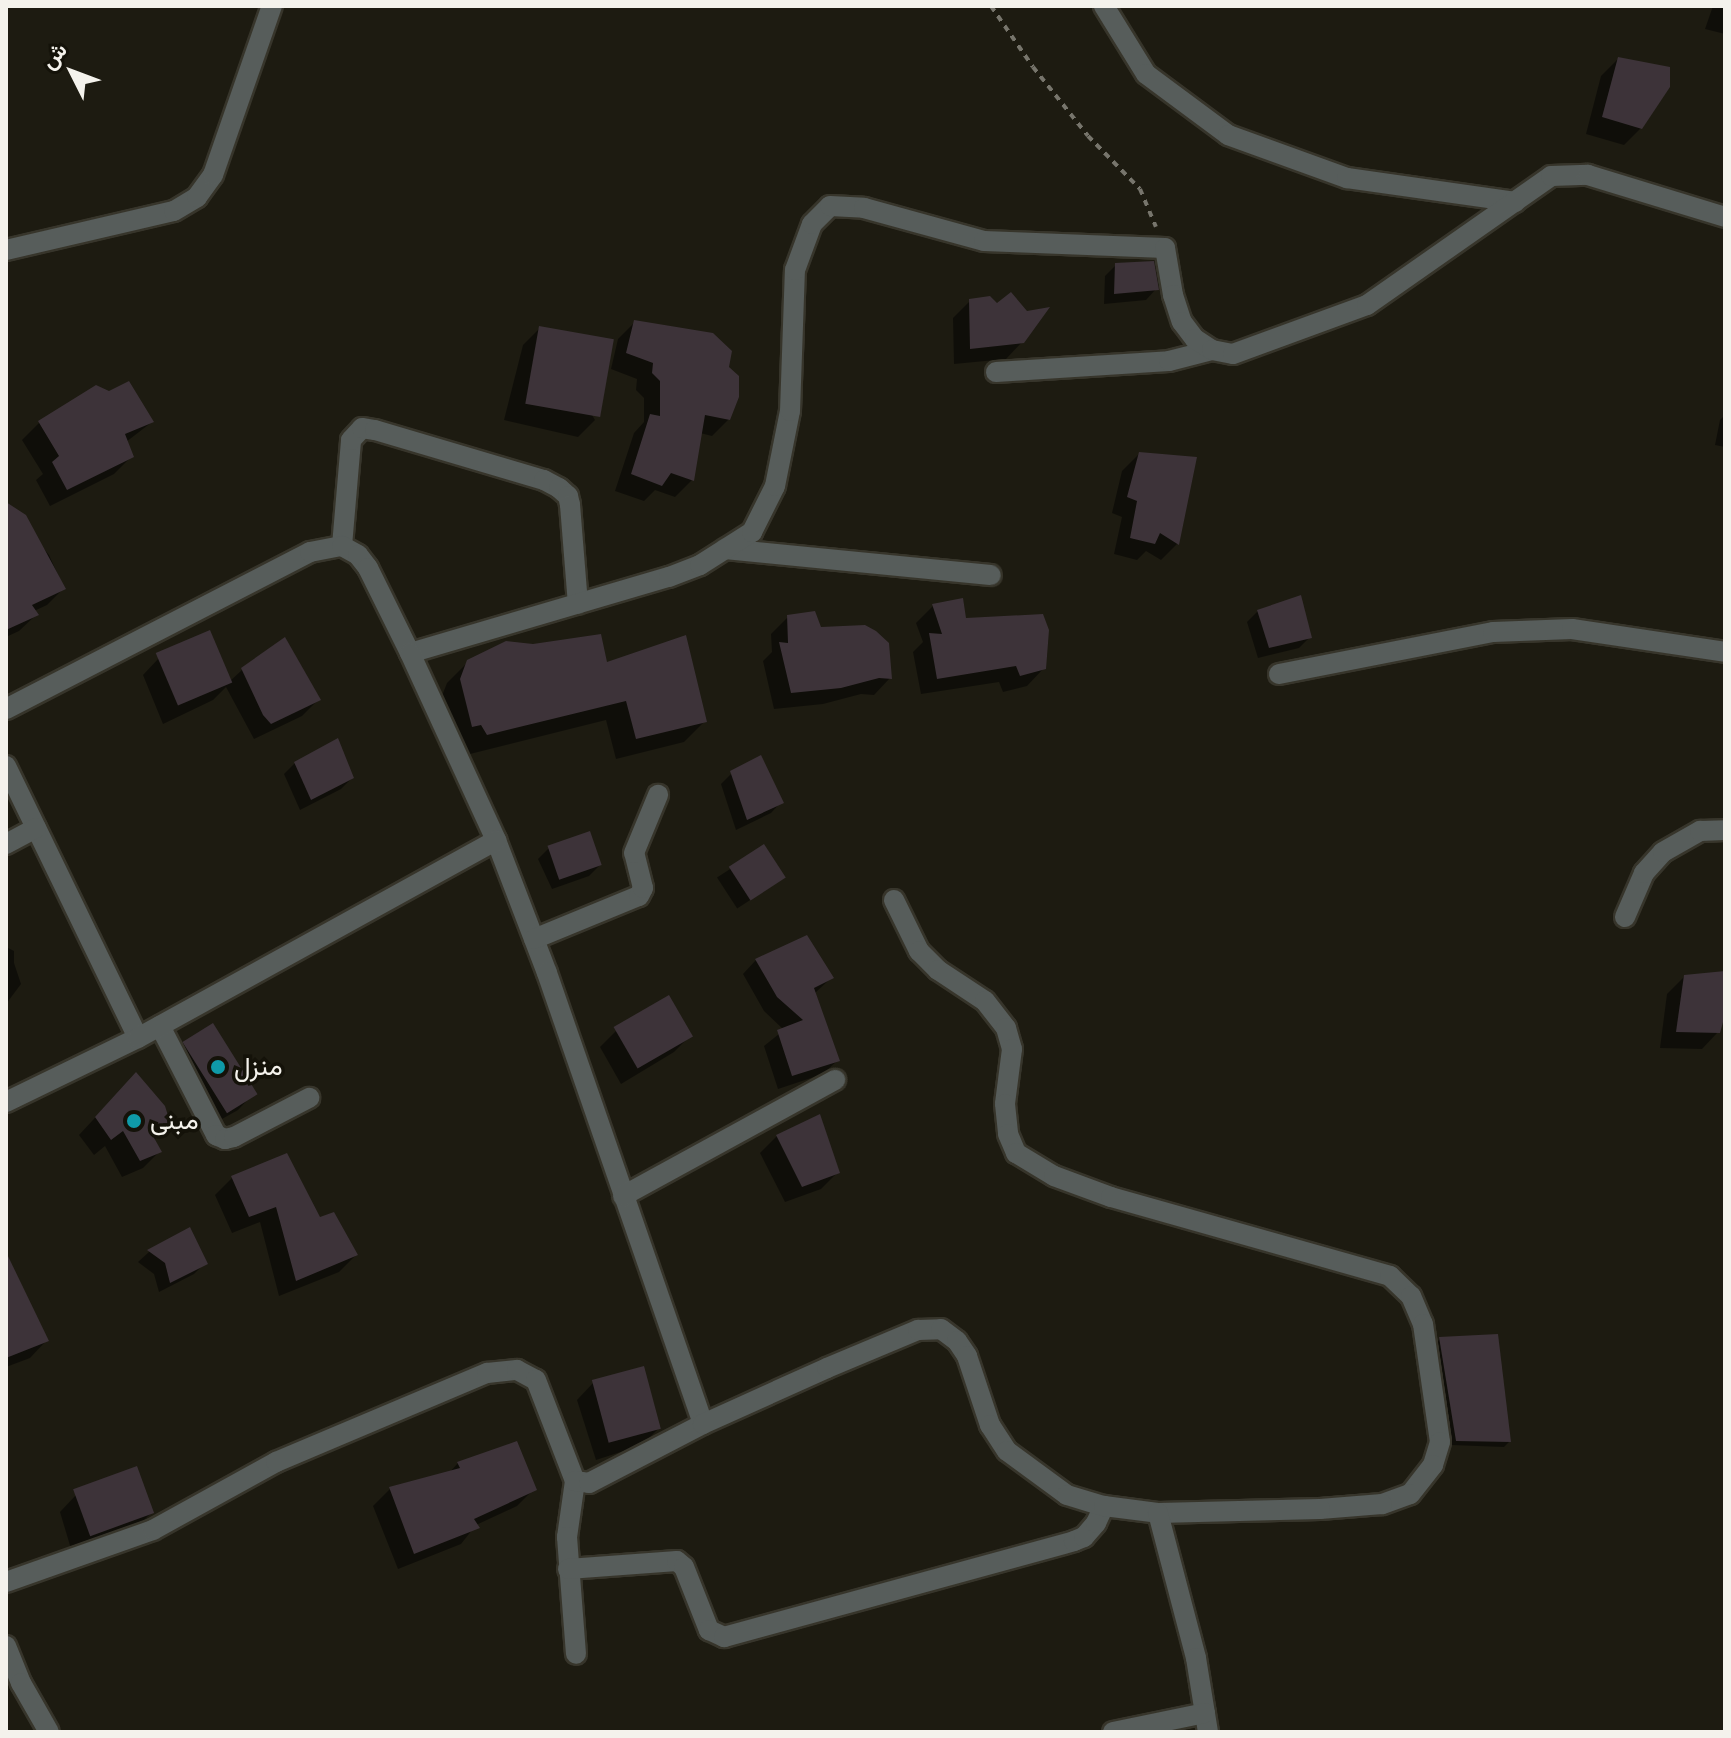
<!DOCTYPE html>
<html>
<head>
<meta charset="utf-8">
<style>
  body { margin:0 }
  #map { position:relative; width:1731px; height:1738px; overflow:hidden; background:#1d1b11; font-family:"Crimson Pro",Vazirmatn,serif }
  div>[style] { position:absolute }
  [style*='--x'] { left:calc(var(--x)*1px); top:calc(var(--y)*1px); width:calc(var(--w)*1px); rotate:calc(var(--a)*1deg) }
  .shadow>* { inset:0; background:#0007; transform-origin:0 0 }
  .building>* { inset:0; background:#3d3339; transform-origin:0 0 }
  .path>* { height:4px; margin-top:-2px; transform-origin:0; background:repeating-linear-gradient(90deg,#77756c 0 6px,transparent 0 12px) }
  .roads { filter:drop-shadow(2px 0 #37352b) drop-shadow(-2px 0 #37352b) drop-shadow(0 2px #37352b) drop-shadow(0 -2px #37352b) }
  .minor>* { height:20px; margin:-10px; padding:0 10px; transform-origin:10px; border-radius:10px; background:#575d5b }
  .dots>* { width:22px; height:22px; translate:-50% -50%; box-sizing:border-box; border:4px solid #141209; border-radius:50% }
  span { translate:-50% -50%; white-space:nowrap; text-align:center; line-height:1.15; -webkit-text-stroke:7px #141209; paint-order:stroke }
  .poi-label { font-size:26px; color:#f4f2ec }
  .left { translate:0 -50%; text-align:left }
  .frame { position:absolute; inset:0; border:8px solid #f4f2ec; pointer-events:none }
  .north { position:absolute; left:32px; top:32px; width:80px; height:80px; -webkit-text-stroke:6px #141209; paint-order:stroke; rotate:312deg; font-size:22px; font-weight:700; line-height:32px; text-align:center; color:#f4f2ec }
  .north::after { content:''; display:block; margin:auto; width:28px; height:36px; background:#f4f2ec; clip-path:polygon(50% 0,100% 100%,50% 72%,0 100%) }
</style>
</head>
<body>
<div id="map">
  <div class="shadow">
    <div style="clip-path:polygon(1713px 6px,1725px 6px,1725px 34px,1705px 29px)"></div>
    <div style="clip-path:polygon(1618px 59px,1641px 128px,1624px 145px,1586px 134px,1601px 76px)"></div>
    <div style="clip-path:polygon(1116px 265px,1156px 289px,1146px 300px,1104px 304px,1105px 276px)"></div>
    <div style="clip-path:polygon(970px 301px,1023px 341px,1006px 359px,954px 364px,953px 318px)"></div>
    <div style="clip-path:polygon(635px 322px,727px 368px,729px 419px,712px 436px,700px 433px,692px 480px,675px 497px,655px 490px,644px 501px,615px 491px,634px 433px,644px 422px,644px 398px,636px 390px,637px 379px,611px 369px,618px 339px)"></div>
    <div style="clip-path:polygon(540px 328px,595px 420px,578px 437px,504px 420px,523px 345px)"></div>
    <div style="clip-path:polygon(96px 388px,152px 422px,126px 442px,131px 457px,114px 474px,50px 506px,36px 480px,43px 474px,22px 440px,39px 423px)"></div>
    <div style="clip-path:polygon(1725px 415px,1725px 447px,1715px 445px,1720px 420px)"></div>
    <div style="clip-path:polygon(1139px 454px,1177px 544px,1161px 560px,1146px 551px,1137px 560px,1114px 554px,1122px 517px,1112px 513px,1122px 471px)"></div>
    <div style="clip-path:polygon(6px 503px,49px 555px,64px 588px,47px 605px,34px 611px,36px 615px,19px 631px,6px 637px)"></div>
    <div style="clip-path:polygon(962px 600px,965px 620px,1044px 668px,1027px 686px,1003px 692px,999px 682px,921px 694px,913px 652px,923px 642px,916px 623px,933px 606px)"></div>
    <div style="clip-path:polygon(1258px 611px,1310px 637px,1299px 648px,1258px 658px,1247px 622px)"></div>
    <div style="clip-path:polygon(788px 617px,890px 678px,874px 695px,861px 694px,823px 704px,774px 709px,763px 661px,772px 652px,771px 634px)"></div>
    <div style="clip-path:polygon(159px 658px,229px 682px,242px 670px,318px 700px,302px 716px,254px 739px,226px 687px,213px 700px,163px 724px,143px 675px)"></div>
    <div style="clip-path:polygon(468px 662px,605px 664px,705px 721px,684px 742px,616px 759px,606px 720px,466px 755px,440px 701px,447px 683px)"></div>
    <div style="clip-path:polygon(295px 763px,352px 778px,341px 789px,300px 810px,284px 774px)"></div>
    <div style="clip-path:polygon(732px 773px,781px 802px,771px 813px,736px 830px,721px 784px)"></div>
    <div style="left:764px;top:847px;width:37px;height:56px;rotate:57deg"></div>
    <div style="clip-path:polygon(549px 848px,600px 865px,589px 876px,552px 889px,538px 859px)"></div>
    <div style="clip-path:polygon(6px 947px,14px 951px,14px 963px,21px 984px,6px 1004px)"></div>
    <div style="clip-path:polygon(756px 960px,831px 978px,814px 994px,838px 1060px,823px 1074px,778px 1089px,764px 1046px,784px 1030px,764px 1011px,743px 974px)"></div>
    <div style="clip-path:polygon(1684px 977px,1725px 978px,1725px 1015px,1718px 1032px,1702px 1049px,1660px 1048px,1667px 994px)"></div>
    <div style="clip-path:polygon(617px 1030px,691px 1035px,674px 1052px,621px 1084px,600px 1047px)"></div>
    <div style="clip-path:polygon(184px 1042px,254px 1093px,238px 1110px,204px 1129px,167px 1059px)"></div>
    <div style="clip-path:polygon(119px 1092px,169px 1125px,153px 1141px,159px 1152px,143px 1168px,122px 1177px,105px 1146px,94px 1155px,79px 1135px)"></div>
    <div style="clip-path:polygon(777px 1136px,838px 1172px,821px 1189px,785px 1202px,760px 1153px)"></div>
    <div style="clip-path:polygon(286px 1156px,319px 1219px,356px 1255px,339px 1272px,279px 1296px,260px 1222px,232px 1233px,215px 1195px,232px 1178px)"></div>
    <div style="clip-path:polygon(189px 1229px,205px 1263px,194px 1274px,159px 1292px,154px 1274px,138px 1262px,149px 1252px)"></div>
    <div style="clip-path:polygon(6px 1259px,46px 1341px,30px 1358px,6px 1367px)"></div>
    <div style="clip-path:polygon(1440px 1339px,1509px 1442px,1504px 1447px,1451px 1445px,1435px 1344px)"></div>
    <div style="clip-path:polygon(593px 1383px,659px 1428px,642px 1445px,596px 1460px,577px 1400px)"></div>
    <div style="clip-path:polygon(458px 1463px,534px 1489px,517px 1506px,476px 1525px,461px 1544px,398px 1569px,373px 1506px,390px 1489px,449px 1473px)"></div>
    <div style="clip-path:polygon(76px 1495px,152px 1512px,135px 1529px,72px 1552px,60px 1512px)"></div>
  </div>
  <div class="building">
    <div style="clip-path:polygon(1618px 57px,1670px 67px,1670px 87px,1642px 129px,1602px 117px)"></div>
    <div style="clip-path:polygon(1154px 261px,1159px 290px,1114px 294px,1115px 263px)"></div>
    <div style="clip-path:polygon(1011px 292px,1027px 311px,1050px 307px,1024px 343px,970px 349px,969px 299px,990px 296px,997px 303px)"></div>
    <div style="clip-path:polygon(634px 320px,713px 333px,732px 351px,729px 367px,739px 376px,739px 397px,730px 420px,705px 415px,694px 481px,671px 473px,662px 486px,631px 474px,650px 414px,660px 416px,660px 381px,652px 373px,653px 363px,626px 353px)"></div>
    <div style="left:539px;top:326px;width:76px;height:79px;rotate:10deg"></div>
    <div style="clip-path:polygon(129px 381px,154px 422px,125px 434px,134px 457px,67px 490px,52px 462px,59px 456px,38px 421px,96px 385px,109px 391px)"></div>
    <div style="clip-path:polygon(1139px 452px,1197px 457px,1179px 545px,1160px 533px,1155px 544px,1130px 538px,1137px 501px,1127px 497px)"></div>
    <div style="clip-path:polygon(6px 502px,26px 515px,66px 589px,32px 605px,39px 615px,6px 630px)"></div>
    <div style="clip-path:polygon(1301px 595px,1312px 638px,1269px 648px,1257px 610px)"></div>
    <div style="clip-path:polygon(963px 598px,966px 618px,1043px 614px,1049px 630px,1046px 669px,1020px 676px,1016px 666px,937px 679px,929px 633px,942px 634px,932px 604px)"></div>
    <div style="clip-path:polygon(815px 611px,821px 627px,865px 625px,876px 631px,889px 643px,892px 679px,879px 678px,841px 688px,791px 693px,779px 642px,788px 643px,787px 615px)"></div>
    <div style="left:210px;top:630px;width:57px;height:59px;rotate:67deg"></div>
    <div style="clip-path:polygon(601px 634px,607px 662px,686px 635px,707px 722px,636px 739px,626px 701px,487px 735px,481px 725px,472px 727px,460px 679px,467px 660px,506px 641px,533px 644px)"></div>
    <div style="clip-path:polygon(285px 637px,321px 700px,271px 724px,263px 715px,241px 668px)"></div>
    <div style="clip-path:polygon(338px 738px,354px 778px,311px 800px,294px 762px)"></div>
    <div style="clip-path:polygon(761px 755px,784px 803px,747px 820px,730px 771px)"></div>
    <div style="left:590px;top:831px;width:36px;height:45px;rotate:71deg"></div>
    <div style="left:764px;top:844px;width:40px;height:42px;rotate:57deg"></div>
    <div style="clip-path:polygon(807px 935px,834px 978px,814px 988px,840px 1061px,792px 1076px,777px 1030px,803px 1020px,777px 997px,755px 959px)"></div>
    <div style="clip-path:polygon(1725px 971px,1725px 1015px,1720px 1033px,1676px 1032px,1684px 975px)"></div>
    <div style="left:669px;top:995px;width:48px;height:64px;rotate:60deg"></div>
    <div style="left:213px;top:1023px;width:84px;height:36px;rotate:58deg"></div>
    <div style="clip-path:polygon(136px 1072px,165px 1106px,171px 1125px,153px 1136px,162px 1152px,140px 1161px,123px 1131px,111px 1140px,95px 1117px)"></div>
    <div style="clip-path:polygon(820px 1114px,840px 1173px,802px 1187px,776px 1135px)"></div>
    <div style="clip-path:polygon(287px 1153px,320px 1217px,334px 1212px,358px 1255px,296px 1281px,276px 1207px,249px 1217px,231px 1176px)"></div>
    <div style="clip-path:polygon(190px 1227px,208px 1264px,170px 1283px,165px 1263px,147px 1250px)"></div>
    <div style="clip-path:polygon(6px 1252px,49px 1341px,6px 1358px)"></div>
    <div style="clip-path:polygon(1498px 1334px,1511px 1442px,1456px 1441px,1439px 1337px)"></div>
    <div style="left:644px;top:1366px;width:65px;height:54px;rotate:75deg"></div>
    <div style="clip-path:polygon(517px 1441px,537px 1490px,474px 1519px,480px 1528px,414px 1554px,389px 1487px,460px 1468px,457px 1462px)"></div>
    <div style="left:137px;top:1466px;width:50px;height:68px;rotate:70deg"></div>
  </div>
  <div class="path">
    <div style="--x:991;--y:6;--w:74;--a:55.5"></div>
    <div style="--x:1033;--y:67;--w:88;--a:51.4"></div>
    <div style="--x:1088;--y:136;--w:74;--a:45.5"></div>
    <div style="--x:1140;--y:189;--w:41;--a:67.2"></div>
  </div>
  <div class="roads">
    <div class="minor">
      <div style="--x:1104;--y:6;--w:80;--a:58.3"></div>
      <div style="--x:1146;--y:74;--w:102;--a:36.6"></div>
      <div style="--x:1228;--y:135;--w:127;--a:19.9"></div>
      <div style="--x:1347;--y:178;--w:170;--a:8.1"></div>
      <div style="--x:6;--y:250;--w:172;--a:-13.1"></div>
      <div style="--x:174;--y:211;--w:27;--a:-31"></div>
      <div style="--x:197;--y:197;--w:27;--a:-54"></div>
      <div style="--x:213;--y:175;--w:179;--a:-70.8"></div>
      <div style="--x:996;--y:372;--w:173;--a:-3.6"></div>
      <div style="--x:1169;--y:361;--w:44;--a:-14.3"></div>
      <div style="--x:342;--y:546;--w:106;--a:-85.1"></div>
      <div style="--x:351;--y:440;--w:16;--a:-47"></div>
      <div style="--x:362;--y:428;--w:13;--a:9"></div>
      <div style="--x:375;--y:430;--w:176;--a:16.5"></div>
      <div style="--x:544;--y:480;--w:17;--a:28"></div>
      <div style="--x:559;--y:488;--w:12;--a:42"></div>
      <div style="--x:568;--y:496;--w:9;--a:77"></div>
      <div style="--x:570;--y:505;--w:99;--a:85.4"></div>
      <div style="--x:725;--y:549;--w:267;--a:5.6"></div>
      <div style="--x:410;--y:653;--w:270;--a:-16.4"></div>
      <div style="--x:669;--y:577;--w:33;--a:-21"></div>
      <div style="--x:700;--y:565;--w:62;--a:-32.4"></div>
      <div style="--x:752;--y:532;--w:51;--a:-63.4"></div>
      <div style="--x:775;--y:486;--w:76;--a:-78.7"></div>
      <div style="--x:790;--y:411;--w:141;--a:-88"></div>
      <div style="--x:795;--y:270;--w:49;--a:-69.7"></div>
      <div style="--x:812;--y:224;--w:25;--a:-45"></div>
      <div style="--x:830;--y:206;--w:34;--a:3"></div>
      <div style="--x:864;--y:208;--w:124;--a:15.4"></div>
      <div style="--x:984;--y:241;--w:181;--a:2.2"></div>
      <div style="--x:1165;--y:248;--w:48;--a:80.3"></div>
      <div style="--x:1173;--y:295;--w:28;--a:72"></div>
      <div style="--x:1182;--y:322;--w:21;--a:53"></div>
      <div style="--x:1195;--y:339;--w:20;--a:33"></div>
      <div style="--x:1212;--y:350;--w:21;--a:11"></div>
      <div style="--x:1233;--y:354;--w:143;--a:-20.1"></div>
      <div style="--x:1367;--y:305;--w:225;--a:-35"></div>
      <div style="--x:1551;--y:176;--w:37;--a:-2"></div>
      <div style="--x:1588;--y:175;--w:143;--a:17"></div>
      <div style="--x:1279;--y:674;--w:218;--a:-11.1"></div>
      <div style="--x:1493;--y:632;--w:79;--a:-2.2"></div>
      <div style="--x:1572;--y:629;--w:155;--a:8.5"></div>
      <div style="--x:6;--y:709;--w:342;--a:-27.3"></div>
      <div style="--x:310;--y:552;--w:33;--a:-11"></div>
      <div style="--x:342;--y:546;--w:18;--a:29"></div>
      <div style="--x:358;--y:555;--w:16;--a:52"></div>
      <div style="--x:368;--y:568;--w:95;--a:63.7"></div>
      <div style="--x:410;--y:653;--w:206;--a:65.3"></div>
      <div style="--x:496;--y:840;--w:142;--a:69"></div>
      <div style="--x:547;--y:973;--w:477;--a:70.9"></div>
      <div style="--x:6;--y:766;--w:302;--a:64.1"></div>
      <div style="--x:6;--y:844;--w:34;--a:-28"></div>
      <div style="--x:894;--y:900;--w:57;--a:63.9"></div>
      <div style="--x:919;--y:951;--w:27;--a:45"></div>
      <div style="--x:938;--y:970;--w:56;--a:33.4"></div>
      <div style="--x:985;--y:1001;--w:34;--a:52"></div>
      <div style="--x:1006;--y:1028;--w:22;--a:74"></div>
      <div style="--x:1012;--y:1049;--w:55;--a:97.3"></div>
      <div style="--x:1005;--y:1104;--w:30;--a:84"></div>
      <div style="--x:1008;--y:1134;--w:21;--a:67"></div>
      <div style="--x:1016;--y:1153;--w:44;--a:31.2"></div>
      <div style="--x:1054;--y:1176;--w:61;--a:20.2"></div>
      <div style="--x:1111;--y:1197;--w:290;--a:15.8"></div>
      <div style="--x:1390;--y:1276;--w:29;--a:44"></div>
      <div style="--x:1411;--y:1296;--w:30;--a:67"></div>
      <div style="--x:1423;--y:1324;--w:119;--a:81.8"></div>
      <div style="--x:1440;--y:1442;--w:24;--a:107"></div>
      <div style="--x:1433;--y:1465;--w:37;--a:128"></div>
      <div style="--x:1410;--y:1494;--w:30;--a:160"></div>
      <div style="--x:1382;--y:1504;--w:62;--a:175.4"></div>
      <div style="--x:1320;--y:1509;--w:162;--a:178.6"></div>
      <div style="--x:1625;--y:917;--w:48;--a:-66.6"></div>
      <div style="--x:1644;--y:873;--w:28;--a:-48"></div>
      <div style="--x:1663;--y:852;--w:43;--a:-29.6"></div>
      <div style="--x:1700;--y:831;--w:25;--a:-2"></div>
      <div style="--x:534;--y:939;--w:113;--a:-22.3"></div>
      <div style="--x:639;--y:896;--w:9;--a:-63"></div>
      <div style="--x:643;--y:888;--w:36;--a:-104"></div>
      <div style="--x:634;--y:853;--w:63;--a:-67.5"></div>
      <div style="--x:160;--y:1026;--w:123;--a:62.8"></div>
      <div style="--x:216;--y:1135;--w:10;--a:24"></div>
      <div style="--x:225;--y:1139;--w:9;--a:-13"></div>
      <div style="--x:234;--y:1137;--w:85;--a:-27.5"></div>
      <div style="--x:6;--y:1102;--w:147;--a:-25.9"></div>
      <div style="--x:138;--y:1038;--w:409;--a:-28.9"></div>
      <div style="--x:623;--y:1196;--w:242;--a:-28.7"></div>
      <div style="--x:575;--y:1481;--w:57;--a:98.1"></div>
      <div style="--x:567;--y:1537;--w:117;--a:85.6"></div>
      <div style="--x:568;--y:1569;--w:109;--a:-4.2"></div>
      <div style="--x:677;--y:1561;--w:9;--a:41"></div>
      <div style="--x:684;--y:1567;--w:68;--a:68.4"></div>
      <div style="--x:709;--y:1630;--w:17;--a:25"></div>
      <div style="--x:724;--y:1637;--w:363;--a:-15.3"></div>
      <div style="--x:1074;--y:1541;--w:11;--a:-22"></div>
      <div style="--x:1084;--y:1537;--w:18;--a:-49"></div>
      <div style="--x:1096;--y:1523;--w:19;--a:-65"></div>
      <div style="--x:6;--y:1582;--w:156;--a:-19.5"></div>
      <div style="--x:153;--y:1530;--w:141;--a:-28.9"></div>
      <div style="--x:276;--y:1462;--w:229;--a:-22.9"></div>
      <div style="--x:487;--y:1373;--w:30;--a:-6"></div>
      <div style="--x:517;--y:1370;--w:21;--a:28"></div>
      <div style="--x:536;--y:1380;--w:108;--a:68.9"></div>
      <div style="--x:575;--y:1481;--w:14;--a:8"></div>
      <div style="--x:589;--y:1483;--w:128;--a:-27.4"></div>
      <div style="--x:703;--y:1424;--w:136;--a:-24.3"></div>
      <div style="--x:827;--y:1368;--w:99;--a:-22.7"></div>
      <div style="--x:918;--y:1330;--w:23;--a:-2"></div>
      <div style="--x:941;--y:1329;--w:20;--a:37"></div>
      <div style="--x:957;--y:1341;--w:18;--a:56"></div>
      <div style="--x:967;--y:1356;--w:73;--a:71.6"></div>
      <div style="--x:990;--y:1425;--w:31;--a:57"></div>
      <div style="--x:1007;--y:1451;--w:74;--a:36.3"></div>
      <div style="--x:1067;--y:1495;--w:39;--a:17"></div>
      <div style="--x:1104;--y:1506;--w:54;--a:7.4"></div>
      <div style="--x:1158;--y:1513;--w:150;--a:75.3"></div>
      <div style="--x:1196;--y:1658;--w:75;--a:80.8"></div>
      <div style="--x:6;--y:1646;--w:40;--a:68"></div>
      <div style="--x:21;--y:1683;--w:56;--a:60.3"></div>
      <div style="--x:1113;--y:1732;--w:94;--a:-11.7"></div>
    </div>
  </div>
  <div class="dots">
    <div style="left:218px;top:1067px;background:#0f9aa8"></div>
    <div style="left:134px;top:1121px;background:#0f9aa8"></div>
  </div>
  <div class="poi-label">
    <span class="left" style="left:234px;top:1067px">منزل</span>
    <span class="left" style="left:150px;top:1121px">مبنى</span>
  </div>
  <div class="frame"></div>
  <div class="north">ش</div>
</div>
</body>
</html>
